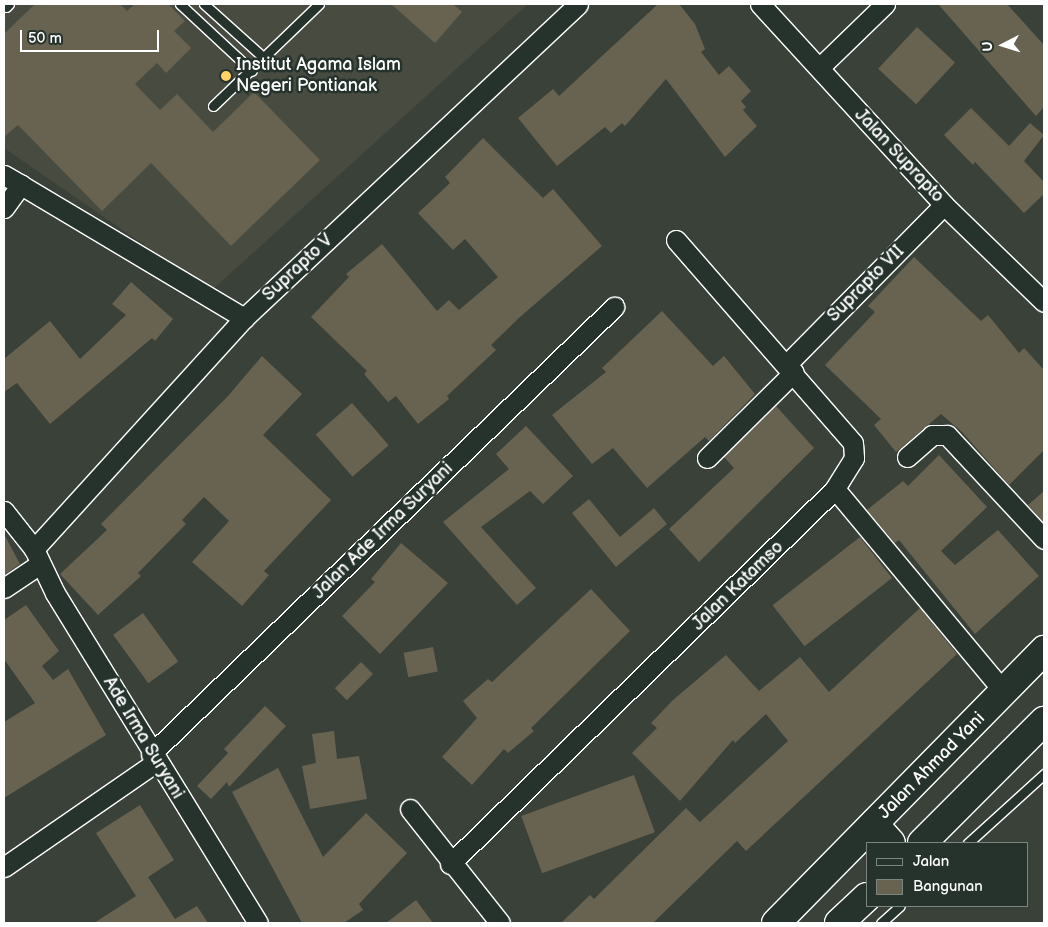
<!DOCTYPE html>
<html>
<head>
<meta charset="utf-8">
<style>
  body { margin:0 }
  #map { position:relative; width:1048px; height:927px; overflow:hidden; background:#3a4138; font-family:"Balsamiq Sans",sans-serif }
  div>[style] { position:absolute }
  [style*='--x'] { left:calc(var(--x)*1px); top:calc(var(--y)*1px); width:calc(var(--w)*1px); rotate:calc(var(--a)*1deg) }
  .built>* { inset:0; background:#484b40 }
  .building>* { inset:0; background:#686251; transform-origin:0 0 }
  .roads { filter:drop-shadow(1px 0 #fff) drop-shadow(-1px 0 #fff) drop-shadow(0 1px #fff) drop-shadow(0 -1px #fff) }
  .lane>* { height:9px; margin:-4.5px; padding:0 4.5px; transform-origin:4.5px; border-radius:4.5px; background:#26332d }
  .street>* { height:19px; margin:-9.5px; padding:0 9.5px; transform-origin:9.5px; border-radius:9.5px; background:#26332d }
  .primary>* { height:28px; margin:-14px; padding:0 14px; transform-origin:14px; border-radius:14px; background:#26332d }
  .dots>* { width:14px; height:14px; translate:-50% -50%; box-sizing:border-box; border:2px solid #26332d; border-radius:50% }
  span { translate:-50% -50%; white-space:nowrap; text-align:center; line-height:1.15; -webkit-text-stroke:5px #26332d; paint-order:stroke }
  .poi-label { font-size:18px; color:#fff }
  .left { translate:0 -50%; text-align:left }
  .street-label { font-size:18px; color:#fff }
  .frame { position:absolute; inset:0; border:5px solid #fff; pointer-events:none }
  .legend { position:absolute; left:866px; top:842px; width:162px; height:65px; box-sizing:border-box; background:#26332d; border:1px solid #7d8581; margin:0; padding:6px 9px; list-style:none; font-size:15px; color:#fff }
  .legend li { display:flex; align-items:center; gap:10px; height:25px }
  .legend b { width:25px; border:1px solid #7d8581 }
  .north { position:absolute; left:978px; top:20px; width:50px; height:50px; -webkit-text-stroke:4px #26332d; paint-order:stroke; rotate:265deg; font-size:14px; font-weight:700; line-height:20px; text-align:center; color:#fff }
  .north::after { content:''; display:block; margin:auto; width:18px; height:22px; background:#fff; clip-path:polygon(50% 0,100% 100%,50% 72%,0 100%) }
  .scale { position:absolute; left:20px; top:30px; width:139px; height:22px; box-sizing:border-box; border:2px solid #fff; border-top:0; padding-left:6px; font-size:15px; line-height:18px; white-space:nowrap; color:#fff; -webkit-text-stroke:4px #26332d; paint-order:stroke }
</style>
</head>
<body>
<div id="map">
  <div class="built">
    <div style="clip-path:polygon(4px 4px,528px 4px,211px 291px,4px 148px)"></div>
  </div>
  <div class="building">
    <div style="clip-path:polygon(35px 4px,120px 4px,127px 11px,135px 4px,168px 4px,185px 21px,174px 31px,191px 48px,166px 73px,157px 63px,135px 84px,160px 110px,177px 94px,213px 132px,254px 92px,320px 160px,231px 246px,151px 163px,102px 211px,18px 125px,4px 137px,4px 34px)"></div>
    <div style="clip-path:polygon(391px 4px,453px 4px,462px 12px,435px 43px)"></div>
    <div style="clip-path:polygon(658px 4px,679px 4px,695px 24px,705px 49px,701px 52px,719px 75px,729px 66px,751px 91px,741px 101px,746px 107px,743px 110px,757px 126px,725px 157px,666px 79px,625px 126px,622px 123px,611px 133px,605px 127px,557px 166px,518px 118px,553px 89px,559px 96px)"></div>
    <div style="clip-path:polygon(938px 4px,1007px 4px,1044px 45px,1044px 107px,1036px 116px)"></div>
    <div style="left:917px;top:27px;width:52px;height:57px;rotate:43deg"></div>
    <div style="clip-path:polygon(971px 108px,1009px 146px,1030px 123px,1044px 135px,1024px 161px,1044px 182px,1044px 194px,1024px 213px,975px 162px,973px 165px,944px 135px)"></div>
    <div style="clip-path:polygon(483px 138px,543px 198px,553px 189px,602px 246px,520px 317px,491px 345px,496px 350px,447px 396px,449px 399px,418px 424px,396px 396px,388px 402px,364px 374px,367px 371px,311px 317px,349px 277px,346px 274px,382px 244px,437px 311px,449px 300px,459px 310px,498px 277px,465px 239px,453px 250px,418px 213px,450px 183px,445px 177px)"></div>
    <div style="clip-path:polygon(914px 257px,981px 321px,988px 315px,1019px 353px,1024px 348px,1044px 370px,1044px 450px,1009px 485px,962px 432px,941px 414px,896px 452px,874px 425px,881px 419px,825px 365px,875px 312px,868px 306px)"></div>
    <div style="clip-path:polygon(131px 282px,173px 319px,155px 341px,152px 338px,50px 424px,17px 383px,4px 392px,4px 359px,50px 321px,80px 359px,126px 315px,112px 304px)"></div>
    <div style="clip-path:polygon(662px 311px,713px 366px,724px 356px,755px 394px,709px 441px,705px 437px,647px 488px,613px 448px,592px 464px,552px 415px,606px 372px,602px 368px)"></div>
    <div style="clip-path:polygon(262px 356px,302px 394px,263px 435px,331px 500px,264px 571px,269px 575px,242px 606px,192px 562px,229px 521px,204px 497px,182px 520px,186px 524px,138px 573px,141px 576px,98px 615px,60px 574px,107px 530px,101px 524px,228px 396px)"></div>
    <div style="left:352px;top:403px;width:56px;height:48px;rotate:49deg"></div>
    <div style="clip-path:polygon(776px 406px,814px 448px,699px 562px,669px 529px,734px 468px,724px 457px)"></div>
    <div style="clip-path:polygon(526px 426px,573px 476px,543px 504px,530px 491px,481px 527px,536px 588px,517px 605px,443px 522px,509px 469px,496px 454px)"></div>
    <div style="clip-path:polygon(939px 455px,987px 507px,941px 551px,955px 565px,998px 530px,1039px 576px,975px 634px,899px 540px,895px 543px,867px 510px,903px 481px,908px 486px)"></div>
    <div style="clip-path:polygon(1044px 491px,1044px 523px,1028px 505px)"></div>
    <div style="clip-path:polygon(589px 499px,620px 537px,654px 508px,667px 524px,616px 567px,572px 513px)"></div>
    <div style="clip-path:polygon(4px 534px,20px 564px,4px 575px)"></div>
    <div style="left:860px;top:537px;width:52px;height:111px;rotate:52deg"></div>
    <div style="clip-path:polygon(401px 543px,448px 583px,380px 654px,342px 616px,375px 582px,371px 579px)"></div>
    <div style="clip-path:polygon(591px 589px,630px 631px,531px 728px,534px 731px,508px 753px,504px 749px,472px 785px,442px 757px,477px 718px,463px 701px,488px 679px,492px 682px)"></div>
    <div style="clip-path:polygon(26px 605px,59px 651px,42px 666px,53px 680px,68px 669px,106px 735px,4px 798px,4px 722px,35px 703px,4px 659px,4px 620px)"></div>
    <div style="clip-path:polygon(920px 608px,957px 654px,746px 851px,737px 841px,653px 923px,561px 923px,590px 895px,594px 899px,686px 808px,700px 822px,788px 741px,766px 714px,735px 743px,733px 740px,680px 801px,632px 753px,657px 728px,651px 723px,673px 700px,726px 655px,759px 691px,800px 657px,829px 692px)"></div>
    <div style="left:143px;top:613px;width:60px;height:37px;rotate:54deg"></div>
    <div style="left:433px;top:647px;width:25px;height:30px;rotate:79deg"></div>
    <div style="left:361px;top:662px;width:17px;height:37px;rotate:45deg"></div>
    <div style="clip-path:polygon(265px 706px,286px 726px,229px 787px,227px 782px,211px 799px,197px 786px,228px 753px,224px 749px)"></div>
    <div style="clip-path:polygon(334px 731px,337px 759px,359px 756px,367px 799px,310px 809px,302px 766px,316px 763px,312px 734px)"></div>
    <div style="clip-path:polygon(278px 768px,323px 857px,366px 813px,407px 853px,359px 904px,363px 910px,344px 923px,302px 923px,232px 792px)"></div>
    <div style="left:634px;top:775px;width:61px;height:120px;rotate:70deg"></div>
    <div style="clip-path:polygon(140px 805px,174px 860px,148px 877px,175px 919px,197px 906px,208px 923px,94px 923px,136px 896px,96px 833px)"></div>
    <div style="clip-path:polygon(416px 900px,433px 923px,386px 923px)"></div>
  </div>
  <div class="roads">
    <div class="lane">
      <div style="--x:180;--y:4;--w:98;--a:42.9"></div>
      <div style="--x:204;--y:4;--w:81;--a:42"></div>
      <div style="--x:6;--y:7;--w:4;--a:-45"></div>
      <div style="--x:213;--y:106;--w:147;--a:-43.9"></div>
      <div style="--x:968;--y:843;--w:103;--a:-42.2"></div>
      <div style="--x:881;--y:923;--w:25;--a:-42"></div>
    </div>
    <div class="street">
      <div style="--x:760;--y:4;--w:273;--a:47.5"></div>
      <div style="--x:944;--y:205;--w:139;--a:44.1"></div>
      <div style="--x:819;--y:68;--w:92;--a:-44.1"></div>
      <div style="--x:4;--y:175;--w:20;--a:30"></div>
      <div style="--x:4;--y:208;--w:29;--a:-54"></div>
      <div style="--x:21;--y:185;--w:260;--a:30.8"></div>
      <div style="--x:676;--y:240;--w:269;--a:48.9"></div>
      <div style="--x:853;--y:443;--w:15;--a:86"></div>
      <div style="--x:854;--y:458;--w:36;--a:122"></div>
      <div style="--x:787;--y:364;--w:223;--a:-45.4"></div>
      <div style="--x:907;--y:457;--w:33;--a:-41"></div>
      <div style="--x:932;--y:435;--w:15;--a:0"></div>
      <div style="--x:947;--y:435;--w:142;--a:47"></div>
      <div style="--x:707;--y:458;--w:122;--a:-44.7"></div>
      <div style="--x:4;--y:511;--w:48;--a:51.7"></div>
      <div style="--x:34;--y:549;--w:49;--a:64.5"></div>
      <div style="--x:55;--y:593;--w:387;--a:58.4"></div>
      <div style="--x:34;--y:549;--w:312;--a:-47.7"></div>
      <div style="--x:244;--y:318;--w:458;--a:-43.2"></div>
      <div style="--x:4;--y:588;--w:43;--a:-33.7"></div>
      <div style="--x:151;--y:754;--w:644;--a:-43.99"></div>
      <div style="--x:410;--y:809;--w:145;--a:51.7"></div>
      <div style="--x:450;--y:864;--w:537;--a:-44.25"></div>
      <div style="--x:835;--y:489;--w:264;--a:50.2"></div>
      <div style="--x:4;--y:867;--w:185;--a:-34.6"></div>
    </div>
    <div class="primary">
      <div style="--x:874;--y:824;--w:25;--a:48"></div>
      <div style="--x:922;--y:843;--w:173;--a:-45"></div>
      <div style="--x:776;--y:923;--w:383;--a:-45.5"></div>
      <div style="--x:839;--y:923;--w:38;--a:-43"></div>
    </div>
  </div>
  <div class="dots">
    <div style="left:226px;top:76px;background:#ffd166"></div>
  </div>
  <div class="poi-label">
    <span class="left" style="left:236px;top:76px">Institut Agama Islam<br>Negeri Pontianak</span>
  </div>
  <div class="street-label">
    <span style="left:899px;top:156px;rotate:47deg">Jalan Suprapto</span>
    <span style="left:298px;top:268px;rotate:-43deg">Suprapto V</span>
    <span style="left:866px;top:284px;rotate:-45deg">Suprapto VII</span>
    <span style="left:383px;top:531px;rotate:-44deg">Jalan Ade Irma Suryani</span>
    <span style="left:738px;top:586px;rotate:-44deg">Jalan Katamso</span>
    <span style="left:143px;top:738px;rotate:59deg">Ade Irma Suryani</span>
    <span style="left:932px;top:766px;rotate:-45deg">Jalan Ahmad Yani</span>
  </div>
  <div class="frame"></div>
  <ul class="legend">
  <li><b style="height:6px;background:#26332d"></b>Jalan</li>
  <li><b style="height:14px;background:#686251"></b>Bangunan</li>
  </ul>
  <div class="north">U</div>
  <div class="scale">50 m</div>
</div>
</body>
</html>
